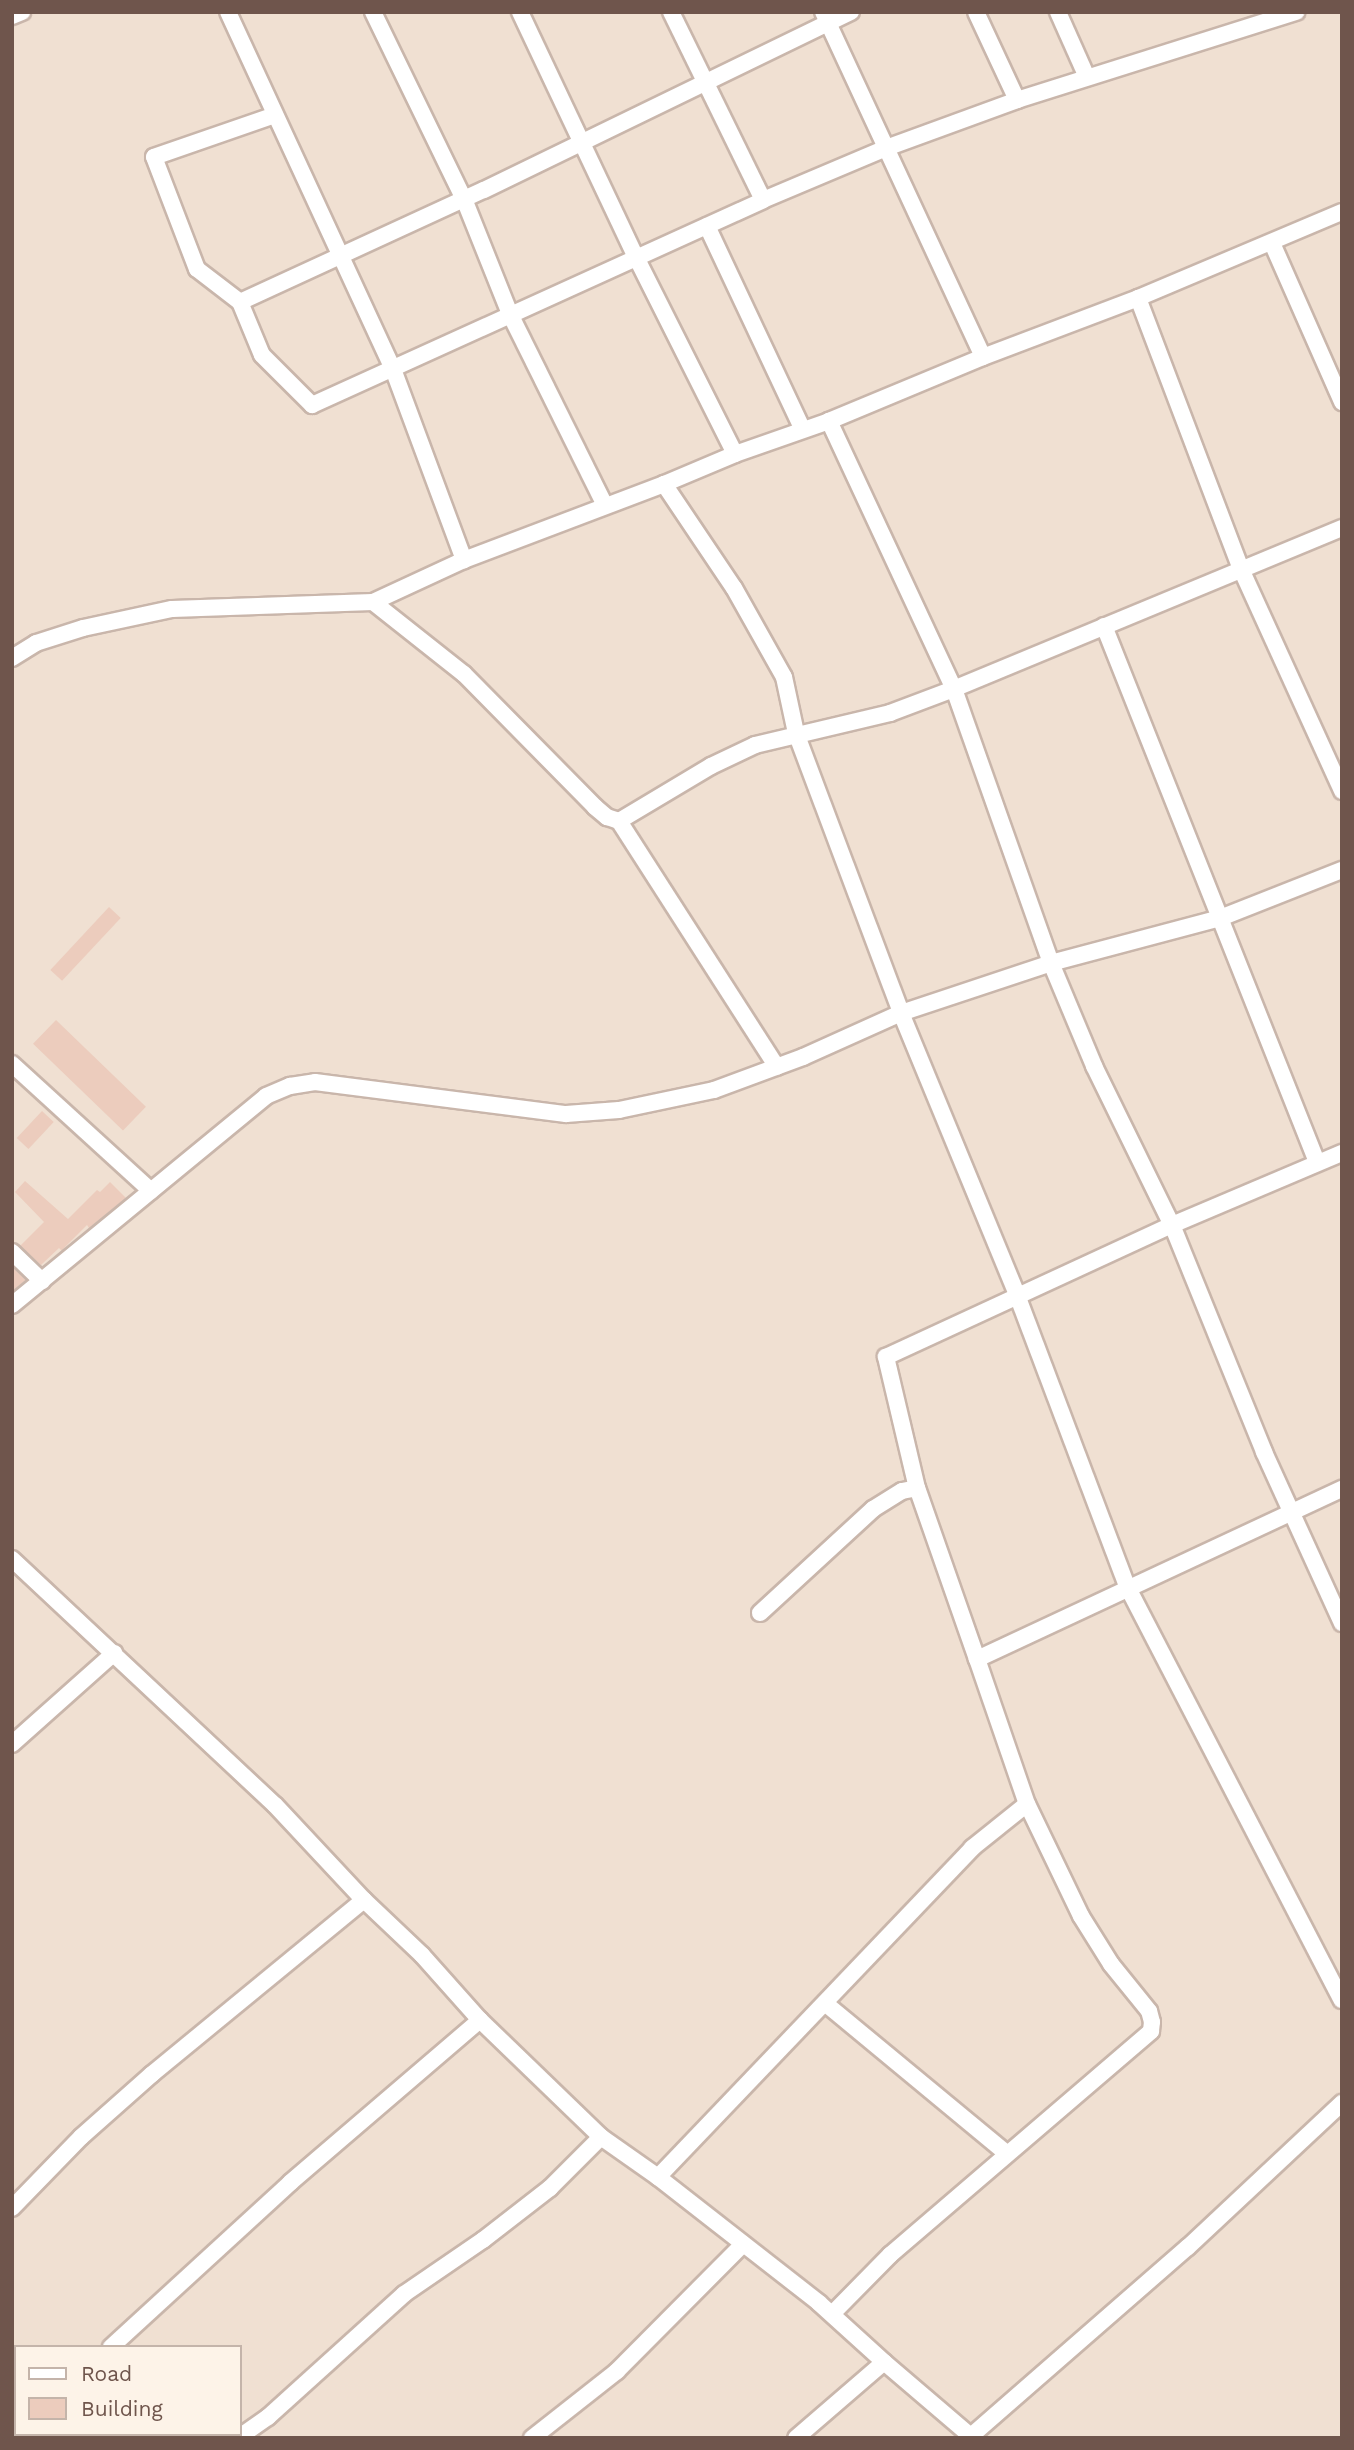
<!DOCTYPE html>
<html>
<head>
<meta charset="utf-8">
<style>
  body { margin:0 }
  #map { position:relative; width:1354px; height:2450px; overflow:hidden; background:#faefe3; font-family:"Work Sans",sans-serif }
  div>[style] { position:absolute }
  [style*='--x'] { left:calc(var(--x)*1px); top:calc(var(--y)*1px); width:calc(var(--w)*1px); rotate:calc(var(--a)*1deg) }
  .residential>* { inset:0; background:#f0e0d2 }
  .building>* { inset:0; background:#ecccbd; transform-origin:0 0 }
  .roads { filter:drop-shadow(2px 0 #c9b6ab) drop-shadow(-2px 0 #c9b6ab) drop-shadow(0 2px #c9b6ab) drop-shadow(0 -2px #c9b6ab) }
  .minor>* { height:16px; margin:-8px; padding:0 8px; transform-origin:8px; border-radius:8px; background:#fff }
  span { translate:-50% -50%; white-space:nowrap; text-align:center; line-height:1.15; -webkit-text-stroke:5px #fdf3e8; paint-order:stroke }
  .frame { position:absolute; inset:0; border:14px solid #6f554c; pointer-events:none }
  .legend { position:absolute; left:14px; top:2345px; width:228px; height:91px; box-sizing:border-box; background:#fdf3e8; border:2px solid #c4b4aa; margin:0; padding:9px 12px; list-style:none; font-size:21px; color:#6f554c }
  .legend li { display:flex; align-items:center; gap:14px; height:35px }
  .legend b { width:35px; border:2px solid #c4b4aa }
</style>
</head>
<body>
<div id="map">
  <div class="residential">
    <div style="clip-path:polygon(evenodd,12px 12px,1342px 12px,1342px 2438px,12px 2438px,12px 12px,16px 2347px,240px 2347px,240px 2434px,16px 2434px,16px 2347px)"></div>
  </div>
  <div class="building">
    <div style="left:109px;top:907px;width:16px;height:86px;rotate:43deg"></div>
    <div style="left:56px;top:1020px;width:125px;height:33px;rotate:44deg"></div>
    <div style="left:42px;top:1111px;width:16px;height:37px;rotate:43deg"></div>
    <div style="clip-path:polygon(25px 1181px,68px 1219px,97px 1190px,100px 1192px,110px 1182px,126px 1198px,89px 1228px,87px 1225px,65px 1247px,62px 1251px,59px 1248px,41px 1265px,20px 1246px,44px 1222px,15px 1192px)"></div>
    <div style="clip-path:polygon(12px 1267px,26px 1280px,12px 1291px)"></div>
  </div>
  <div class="roads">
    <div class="minor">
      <div style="--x:228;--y:12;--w:393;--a:65.2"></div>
      <div style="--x:393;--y:369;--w:204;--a:69.6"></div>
      <div style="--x:464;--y:560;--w:214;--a:-20.8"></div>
      <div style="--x:664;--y:484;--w:77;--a:-22.9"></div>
      <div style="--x:735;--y:454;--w:100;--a:-19.3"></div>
      <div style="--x:373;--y:12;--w:208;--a:64.1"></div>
      <div style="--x:464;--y:199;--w:124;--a:68.2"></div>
      <div style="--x:510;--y:314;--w:213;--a:63.6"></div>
      <div style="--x:520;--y:12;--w:273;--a:64.7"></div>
      <div style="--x:637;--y:259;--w:218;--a:63.3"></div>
      <div style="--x:671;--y:12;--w:209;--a:63.9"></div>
      <div style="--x:823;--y:12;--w:380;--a:65.1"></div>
      <div style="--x:983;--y:357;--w:166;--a:-20.8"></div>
      <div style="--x:1138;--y:298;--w:221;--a:-22.9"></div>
      <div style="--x:976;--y:12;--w:97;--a:65"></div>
      <div style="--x:1058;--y:12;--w:71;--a:66"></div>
      <div style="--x:12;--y:16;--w:11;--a:-22"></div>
      <div style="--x:275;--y:115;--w:128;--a:160.9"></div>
      <div style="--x:154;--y:157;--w:120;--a:69"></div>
      <div style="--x:197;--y:269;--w:54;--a:37.5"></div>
      <div style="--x:240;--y:302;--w:57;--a:67.5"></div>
      <div style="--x:262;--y:355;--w:71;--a:45"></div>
      <div style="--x:312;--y:405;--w:495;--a:-24.4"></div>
      <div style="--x:763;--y:200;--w:134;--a:-22.9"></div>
      <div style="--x:886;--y:148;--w:140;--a:-20.1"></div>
      <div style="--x:1017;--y:100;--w:293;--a:-17.5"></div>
      <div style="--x:707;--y:226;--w:225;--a:64.8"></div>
      <div style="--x:1272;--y:243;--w:174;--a:66.2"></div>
      <div style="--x:1138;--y:298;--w:290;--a:69.2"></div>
      <div style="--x:1241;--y:569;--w:244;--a:65.5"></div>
      <div style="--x:240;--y:302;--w:268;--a:-24.7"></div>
      <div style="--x:484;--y:190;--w:408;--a:-25.9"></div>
      <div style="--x:664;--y:484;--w:125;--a:56.1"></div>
      <div style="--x:734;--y:588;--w:102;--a:60.7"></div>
      <div style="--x:784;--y:677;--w:57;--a:77.9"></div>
      <div style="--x:796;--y:733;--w:299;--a:69.4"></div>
      <div style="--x:901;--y:1013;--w:305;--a:67.6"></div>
      <div style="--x:1017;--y:1295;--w:313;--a:69.3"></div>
      <div style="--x:1128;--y:1588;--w:464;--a:62.6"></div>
      <div style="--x:1342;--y:528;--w:420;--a:157.5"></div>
      <div style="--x:954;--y:689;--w:291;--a:70.5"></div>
      <div style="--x:1051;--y:963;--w:112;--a:67.3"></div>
      <div style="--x:1094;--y:1066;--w:177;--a:63.9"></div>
      <div style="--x:1172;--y:1225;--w:245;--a:67.9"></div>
      <div style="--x:1264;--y:1452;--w:188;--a:65.5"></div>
      <div style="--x:373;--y:602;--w:116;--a:38.4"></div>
      <div style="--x:464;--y:674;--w:187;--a:45.4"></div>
      <div style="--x:595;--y:807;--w:16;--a:40"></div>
      <div style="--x:607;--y:817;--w:13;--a:18"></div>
      <div style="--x:619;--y:821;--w:107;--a:-30.9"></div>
      <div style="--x:711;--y:766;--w:49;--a:-25.5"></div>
      <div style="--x:755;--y:745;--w:139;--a:-13.3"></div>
      <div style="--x:890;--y:713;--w:68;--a:-20.6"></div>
      <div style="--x:954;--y:689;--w:296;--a:-115"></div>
      <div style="--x:829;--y:421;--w:167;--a:-22.6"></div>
      <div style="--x:1104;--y:626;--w:577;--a:68.33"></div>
      <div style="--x:12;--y:658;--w:28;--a:-32"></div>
      <div style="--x:36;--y:643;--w:49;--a:-17.7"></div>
      <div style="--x:83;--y:628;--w:91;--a:-12.1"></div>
      <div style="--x:172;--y:609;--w:201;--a:-2"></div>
      <div style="--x:373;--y:602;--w:100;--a:-24.8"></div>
      <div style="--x:619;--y:821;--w:292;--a:57.3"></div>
      <div style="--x:12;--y:1064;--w:188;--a:42.4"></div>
      <div style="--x:12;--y:1252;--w:42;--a:44"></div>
      <div style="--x:12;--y:1305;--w:329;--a:-39.4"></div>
      <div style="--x:266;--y:1096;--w:26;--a:-23"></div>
      <div style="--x:290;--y:1086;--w:25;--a:-9"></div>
      <div style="--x:315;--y:1082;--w:253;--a:7.3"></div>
      <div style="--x:566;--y:1114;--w:53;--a:-4.3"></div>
      <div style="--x:619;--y:1110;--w:97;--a:-11.9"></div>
      <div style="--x:714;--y:1090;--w:95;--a:-20.3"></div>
      <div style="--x:803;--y:1057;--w:107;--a:-24.2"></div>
      <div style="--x:901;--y:1013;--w:158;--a:-18.4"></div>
      <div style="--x:1051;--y:963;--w:175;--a:-14.9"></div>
      <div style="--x:1220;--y:918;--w:131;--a:-21.5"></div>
      <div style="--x:12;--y:1559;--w:360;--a:43.1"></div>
      <div style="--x:275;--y:1805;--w:130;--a:46.9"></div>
      <div style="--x:364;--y:1900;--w:80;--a:43.5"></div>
      <div style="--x:422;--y:1955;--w:87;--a:48.3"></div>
      <div style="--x:480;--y:2020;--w:250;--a:139.4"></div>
      <div style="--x:290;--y:2183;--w:243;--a:137.5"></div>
      <div style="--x:760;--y:1613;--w:154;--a:-42.6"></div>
      <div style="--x:873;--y:1509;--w:34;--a:-32"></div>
      <div style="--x:902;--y:1491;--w:15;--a:-11"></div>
      <div style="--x:977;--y:1659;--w:181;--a:-109.3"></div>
      <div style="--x:917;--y:1488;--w:135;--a:-103.3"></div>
      <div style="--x:886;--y:1357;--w:315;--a:-24.8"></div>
      <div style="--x:1172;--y:1225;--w:185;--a:-23"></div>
      <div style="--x:12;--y:1744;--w:137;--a:-41.7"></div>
      <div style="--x:826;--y:2004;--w:234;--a:39.6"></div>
      <div style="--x:480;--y:2020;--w:168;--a:44"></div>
      <div style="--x:601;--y:2137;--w:70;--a:35.1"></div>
      <div style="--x:658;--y:2177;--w:204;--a:38"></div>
      <div style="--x:819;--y:2303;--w:88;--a:42.2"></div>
      <div style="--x:658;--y:2177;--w:455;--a:-46.3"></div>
      <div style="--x:972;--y:1848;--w:70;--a:-38.7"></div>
      <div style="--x:12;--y:2208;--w:99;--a:-45.8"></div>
      <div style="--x:81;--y:2137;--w:95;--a:-41.6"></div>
      <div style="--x:152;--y:2074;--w:274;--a:-39.4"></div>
      <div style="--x:832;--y:2314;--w:83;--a:-45.5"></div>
      <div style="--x:890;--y:2255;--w:344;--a:-40.6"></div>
      <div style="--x:1151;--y:2031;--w:9;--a:-84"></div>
      <div style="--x:1152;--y:2022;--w:11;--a:-105"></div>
      <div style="--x:1149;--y:2011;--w:60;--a:-129"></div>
      <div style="--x:1111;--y:1964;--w:57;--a:-122"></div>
      <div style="--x:1081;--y:1916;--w:124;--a:-115.7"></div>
      <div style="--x:1027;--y:1804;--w:153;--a:-109"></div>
      <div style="--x:977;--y:1659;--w:403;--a:-25"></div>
      <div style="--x:971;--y:2436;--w:288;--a:-41.1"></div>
      <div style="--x:1188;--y:2247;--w:211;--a:-43.1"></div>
      <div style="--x:12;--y:2437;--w:5;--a:-37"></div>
      <div style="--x:238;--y:2438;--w:37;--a:-35"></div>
      <div style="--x:268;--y:2417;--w:183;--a:-42.1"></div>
      <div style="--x:404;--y:2294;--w:96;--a:-34.4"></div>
      <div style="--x:483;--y:2240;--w:85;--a:-37.8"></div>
      <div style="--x:550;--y:2188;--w:72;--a:-45"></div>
      <div style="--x:532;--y:2438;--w:108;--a:-38.2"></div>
      <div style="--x:617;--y:2371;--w:179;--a:-45.2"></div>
      <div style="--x:796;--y:2438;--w:116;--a:-40.8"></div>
      <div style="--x:884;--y:2362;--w:117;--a:40.5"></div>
    </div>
  </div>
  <div class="frame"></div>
  <ul class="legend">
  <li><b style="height:9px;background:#fff"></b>Road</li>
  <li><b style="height:19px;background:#ecccbd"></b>Building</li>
  </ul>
</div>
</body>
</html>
